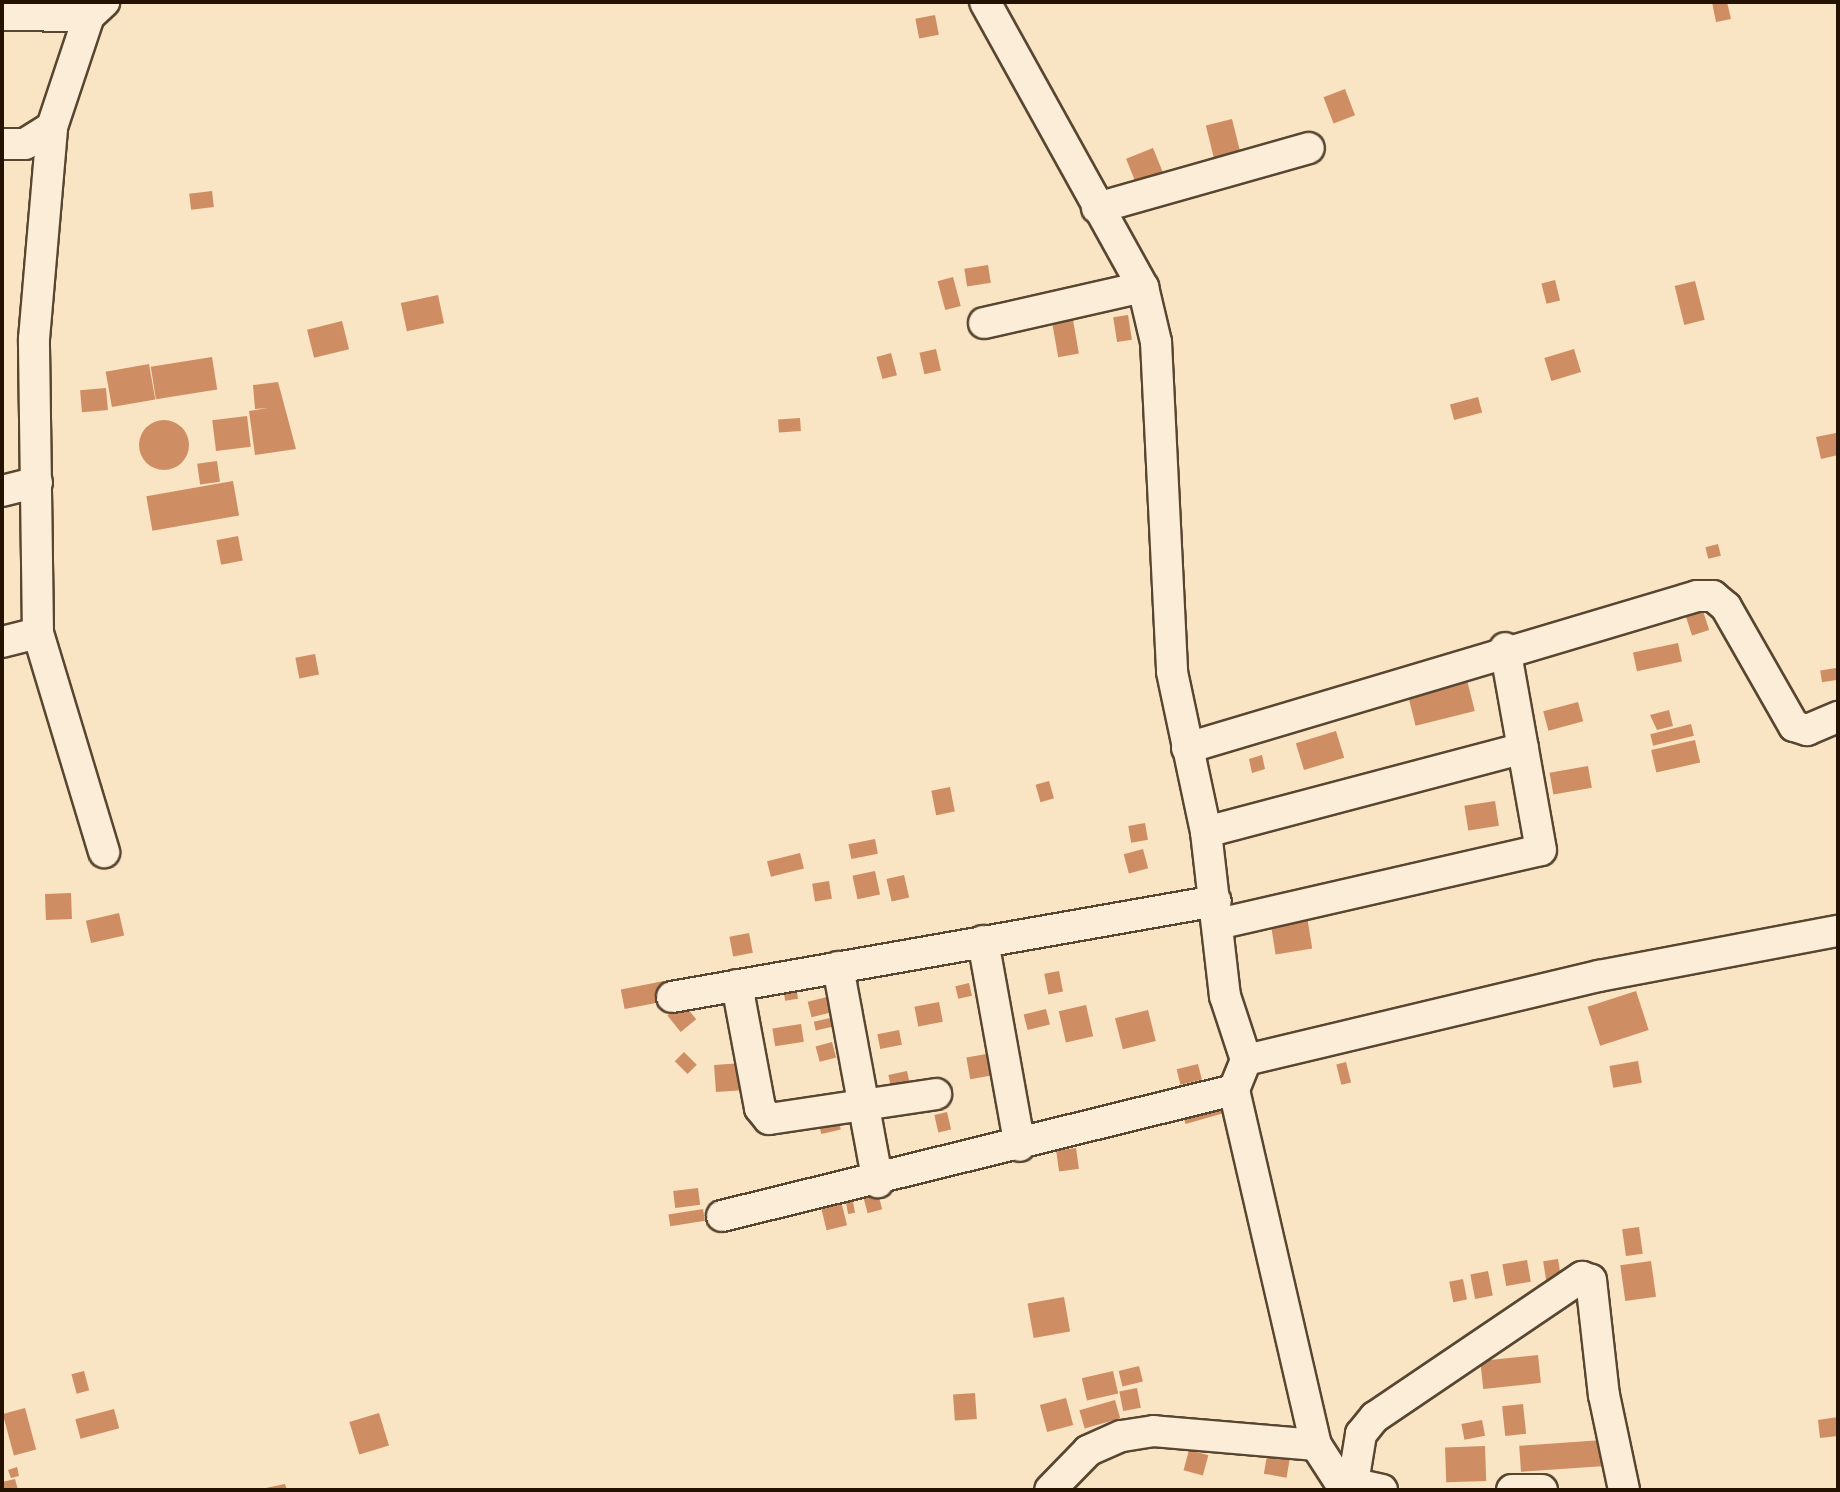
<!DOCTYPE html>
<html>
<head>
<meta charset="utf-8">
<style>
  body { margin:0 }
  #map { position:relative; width:1840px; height:1492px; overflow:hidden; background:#f9e4c3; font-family:"IM FELL French Canon",serif }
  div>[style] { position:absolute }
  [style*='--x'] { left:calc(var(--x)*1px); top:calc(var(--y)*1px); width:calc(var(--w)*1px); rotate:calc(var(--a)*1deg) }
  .building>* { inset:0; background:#ce8d62; transform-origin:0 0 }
  .round { border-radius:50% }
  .roads { filter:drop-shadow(2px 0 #594631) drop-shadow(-2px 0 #594631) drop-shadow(0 2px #594631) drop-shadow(0 -2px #594631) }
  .minor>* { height:30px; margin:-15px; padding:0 15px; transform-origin:15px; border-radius:15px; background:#fbedd8 }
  span { translate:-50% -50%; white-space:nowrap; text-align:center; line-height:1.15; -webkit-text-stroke:5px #fbedd8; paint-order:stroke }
  .frame { position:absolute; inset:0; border:4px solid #241100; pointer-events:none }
</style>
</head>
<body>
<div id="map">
  <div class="building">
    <div style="clip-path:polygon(1712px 2px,1727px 2px,1731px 19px,1716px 22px)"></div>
    <div style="left:935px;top:15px;width:20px;height:20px;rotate:79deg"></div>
    <div style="left:1345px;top:89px;width:28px;height:23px;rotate:69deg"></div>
    <div style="left:1232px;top:119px;width:34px;height:27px;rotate:76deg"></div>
    <div style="left:1153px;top:148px;width:35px;height:29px;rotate:68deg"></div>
    <div style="left:212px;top:191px;width:16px;height:23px;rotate:83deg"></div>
    <div style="left:988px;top:265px;width:18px;height:24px;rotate:81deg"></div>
    <div style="left:953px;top:277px;width:30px;height:16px;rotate:75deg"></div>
    <div style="left:1555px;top:280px;width:21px;height:14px;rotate:76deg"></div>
    <div style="left:1695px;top:281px;width:40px;height:21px;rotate:76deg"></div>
    <div style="left:438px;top:295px;width:29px;height:38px;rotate:78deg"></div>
    <div style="left:1128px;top:315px;width:25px;height:15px;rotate:81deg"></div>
    <div style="left:1073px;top:320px;width:34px;height:21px;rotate:80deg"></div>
    <div style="left:342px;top:321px;width:29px;height:36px;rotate:76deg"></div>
    <div style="left:936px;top:349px;width:22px;height:17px;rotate:77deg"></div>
    <div style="left:1574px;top:349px;width:24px;height:31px;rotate:73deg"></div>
    <div style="left:891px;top:353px;width:23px;height:15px;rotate:75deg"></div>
    <div style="left:212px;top:357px;width:33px;height:62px;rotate:81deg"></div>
    <div style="left:149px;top:364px;width:36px;height:44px;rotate:80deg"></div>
    <div style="clip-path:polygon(278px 382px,296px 449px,255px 455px,249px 411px,268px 408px,255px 409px,253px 385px)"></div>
    <div style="left:106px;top:388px;width:22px;height:26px;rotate:85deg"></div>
    <div style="left:1478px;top:397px;width:16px;height:29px;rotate:75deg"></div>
    <div style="left:247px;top:416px;width:31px;height:35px;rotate:83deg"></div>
    <div style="left:800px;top:418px;width:13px;height:22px;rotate:86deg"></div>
    <div class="round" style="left:139px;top:420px;width:50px;height:50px"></div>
    <div style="clip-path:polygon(1836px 433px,1838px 455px,1821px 459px,1816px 437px)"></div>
    <div style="left:217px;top:461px;width:21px;height:20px;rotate:82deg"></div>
    <div style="left:233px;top:481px;width:35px;height:88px;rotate:80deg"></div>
    <div style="left:238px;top:536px;width:25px;height:22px;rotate:79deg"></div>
    <div style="left:1718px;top:544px;width:12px;height:13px;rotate:76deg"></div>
    <div style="left:1703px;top:611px;width:20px;height:18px;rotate:72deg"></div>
    <div style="left:1678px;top:643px;width:19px;height:46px;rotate:78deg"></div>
    <div style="left:315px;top:654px;width:21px;height:20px;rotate:79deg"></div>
    <div style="left:1836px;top:668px;width:12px;height:16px;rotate:81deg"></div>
    <div style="left:1467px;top:680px;width:32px;height:61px;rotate:76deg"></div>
    <div style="left:1578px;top:702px;width:20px;height:36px;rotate:75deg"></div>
    <div style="clip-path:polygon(1669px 710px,1673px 726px,1657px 730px,1650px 715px)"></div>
    <div style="left:1691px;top:724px;width:12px;height:42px;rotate:76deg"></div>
    <div style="left:1336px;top:731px;width:28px;height:42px;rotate:73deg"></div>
    <div style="left:1695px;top:740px;width:23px;height:45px;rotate:77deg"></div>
    <div style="clip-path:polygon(1262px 755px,1265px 769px,1252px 773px,1249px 759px)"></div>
    <div style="left:1588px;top:766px;width:22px;height:39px;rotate:80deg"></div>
    <div style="left:1049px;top:781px;width:18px;height:14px;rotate:74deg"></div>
    <div style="left:950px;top:787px;width:25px;height:19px;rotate:79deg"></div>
    <div style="left:1495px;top:801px;width:25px;height:31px;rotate:81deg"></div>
    <div style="left:1145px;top:823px;width:17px;height:17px;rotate:80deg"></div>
    <div style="left:875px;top:839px;width:15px;height:27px;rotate:79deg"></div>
    <div style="left:1143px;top:849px;width:20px;height:20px;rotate:75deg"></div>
    <div style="left:800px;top:853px;width:16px;height:34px;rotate:76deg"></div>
    <div style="left:875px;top:871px;width:24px;height:23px;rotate:78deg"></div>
    <div style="left:904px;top:875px;width:23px;height:18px;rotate:77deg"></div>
    <div style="left:829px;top:881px;width:18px;height:17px;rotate:81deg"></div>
    <div style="left:71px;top:893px;width:26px;height:26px;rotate:88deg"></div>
    <div style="left:119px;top:913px;width:23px;height:34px;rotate:77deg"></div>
    <div style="left:1307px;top:916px;width:33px;height:37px;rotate:81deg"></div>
    <div style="left:749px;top:933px;width:20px;height:20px;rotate:79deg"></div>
    <div style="left:1059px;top:971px;width:21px;height:15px;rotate:79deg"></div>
    <div style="left:664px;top:981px;width:20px;height:44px;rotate:79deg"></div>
    <div style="left:969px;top:983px;width:13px;height:14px;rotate:77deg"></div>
    <div style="left:796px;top:986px;width:13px;height:13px;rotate:81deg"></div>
    <div style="left:1636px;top:991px;width:41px;height:51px;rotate:72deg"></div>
    <div style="left:831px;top:996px;width:16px;height:24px;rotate:76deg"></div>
    <div style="left:939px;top:1002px;width:20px;height:25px;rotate:79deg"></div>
    <div style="left:683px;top:1003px;width:21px;height:20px;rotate:51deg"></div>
    <div style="left:1086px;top:1005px;width:32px;height:28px;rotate:77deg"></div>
    <div style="left:1046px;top:1009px;width:16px;height:23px;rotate:76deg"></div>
    <div style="left:1148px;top:1010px;width:32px;height:34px;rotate:76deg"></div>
    <div style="left:843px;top:1015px;width:9px;height:30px;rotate:77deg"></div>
    <div style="left:801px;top:1024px;width:18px;height:29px;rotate:81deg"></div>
    <div style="left:899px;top:1030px;width:15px;height:22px;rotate:79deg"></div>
    <div style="left:832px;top:1042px;width:16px;height:17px;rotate:75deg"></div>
    <div style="left:684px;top:1052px;width:18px;height:13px;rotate:45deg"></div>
    <div style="left:992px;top:1053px;width:22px;height:26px;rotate:80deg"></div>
    <div style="left:1638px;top:1061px;width:22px;height:29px;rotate:80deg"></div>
    <div style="left:1346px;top:1062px;width:21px;height:10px;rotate:76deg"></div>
    <div style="left:743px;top:1063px;width:27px;height:29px;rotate:86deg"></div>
    <div style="left:1198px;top:1064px;width:16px;height:22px;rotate:76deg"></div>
    <div style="left:907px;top:1071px;width:14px;height:19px;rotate:78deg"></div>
    <div style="left:1218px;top:1099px;width:15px;height:38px;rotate:74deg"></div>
    <div style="left:947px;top:1112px;width:18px;height:13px;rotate:77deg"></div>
    <div style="left:837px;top:1113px;width:17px;height:20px;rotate:77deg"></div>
    <div style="left:1076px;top:1148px;width:21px;height:20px;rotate:82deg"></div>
    <div style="left:698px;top:1188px;width:17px;height:25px;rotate:83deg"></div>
    <div style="left:877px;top:1190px;width:20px;height:15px;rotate:75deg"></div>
    <div style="left:840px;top:1197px;width:29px;height:21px;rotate:76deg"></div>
    <div style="left:852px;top:1197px;width:16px;height:7px;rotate:79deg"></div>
    <div style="left:703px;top:1209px;width:12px;height:35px;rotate:81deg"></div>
    <div style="left:1639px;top:1227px;width:27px;height:17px;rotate:82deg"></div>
    <div style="left:1558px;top:1259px;width:20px;height:15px;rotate:81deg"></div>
    <div style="left:1527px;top:1260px;width:22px;height:25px;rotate:80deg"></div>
    <div style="left:1651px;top:1261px;width:36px;height:31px;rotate:82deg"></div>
    <div style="left:1488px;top:1271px;width:25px;height:18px;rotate:79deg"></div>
    <div style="left:1463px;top:1279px;width:21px;height:14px;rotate:79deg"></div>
    <div style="left:1064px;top:1297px;width:35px;height:37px;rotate:80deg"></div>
    <div style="left:1538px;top:1355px;width:28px;height:58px;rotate:84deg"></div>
    <div style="left:1139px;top:1366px;width:16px;height:21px;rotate:76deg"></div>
    <div style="left:84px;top:1371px;width:20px;height:13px;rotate:75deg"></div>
    <div style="left:1113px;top:1371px;width:23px;height:32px;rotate:77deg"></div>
    <div style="left:1137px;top:1388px;width:20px;height:18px;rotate:79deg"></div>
    <div style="left:975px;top:1393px;width:26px;height:22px;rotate:86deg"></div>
    <div style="left:1066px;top:1398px;width:28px;height:27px;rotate:75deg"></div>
    <div style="left:1115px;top:1400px;width:19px;height:37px;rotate:74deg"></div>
    <div style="left:1523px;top:1404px;width:30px;height:21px;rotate:84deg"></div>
    <div style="left:25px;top:1408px;width:43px;height:23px;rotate:75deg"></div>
    <div style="left:114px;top:1409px;width:20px;height:40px;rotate:75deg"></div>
    <div style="left:379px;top:1413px;width:34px;height:31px;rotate:73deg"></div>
    <div style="clip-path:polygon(1838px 1417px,1838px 1436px,1820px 1438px,1818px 1420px)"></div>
    <div style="left:1482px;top:1420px;width:16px;height:21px;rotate:79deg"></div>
    <div style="left:1603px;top:1440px;width:26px;height:84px;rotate:86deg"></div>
    <div style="left:1485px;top:1446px;width:35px;height:40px;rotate:88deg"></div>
    <div style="left:1189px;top:1450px;width:20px;height:21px;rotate:15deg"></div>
    <div style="left:1268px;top:1450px;width:23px;height:24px;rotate:10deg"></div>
    <div style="clip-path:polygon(17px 1467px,19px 1476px,11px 1478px,8px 1470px)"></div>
    <div style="clip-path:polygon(15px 1479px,18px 1490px,2px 1490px,2px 1482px)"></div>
    <div style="clip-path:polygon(285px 1484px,287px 1490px,261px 1490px,261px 1489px)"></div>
  </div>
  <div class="roads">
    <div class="minor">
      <div style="--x:985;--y:2;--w:326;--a:61"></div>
      <div style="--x:1143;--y:287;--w:57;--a:76.7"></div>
      <div style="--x:1156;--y:342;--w:330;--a:87.2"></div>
      <div style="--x:1172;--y:672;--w:164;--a:78"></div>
      <div style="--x:1206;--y:832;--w:165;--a:83.4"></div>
      <div style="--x:1225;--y:996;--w:67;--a:71.8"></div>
      <div style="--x:1246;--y:1060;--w:32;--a:112"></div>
      <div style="--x:1234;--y:1090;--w:364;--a:77"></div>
      <div style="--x:1316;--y:1445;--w:163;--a:-175.1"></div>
      <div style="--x:1154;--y:1431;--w:33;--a:171"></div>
      <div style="--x:1121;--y:1436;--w:36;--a:156"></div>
      <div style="--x:1088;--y:1451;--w:54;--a:134.3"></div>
      <div style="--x:2;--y:15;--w:87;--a:0.7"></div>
      <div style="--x:2;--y:144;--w:23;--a:0"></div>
      <div style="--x:25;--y:144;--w:32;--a:-32"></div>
      <div style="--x:1097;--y:208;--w:220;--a:-15.8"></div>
      <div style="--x:984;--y:323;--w:163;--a:-12.8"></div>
      <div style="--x:2;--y:491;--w:36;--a:-14"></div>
      <div style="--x:38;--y:633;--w:294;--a:-90.8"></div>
      <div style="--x:34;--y:339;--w:213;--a:-85.1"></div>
      <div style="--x:52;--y:127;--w:117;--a:-71.6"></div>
      <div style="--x:89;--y:16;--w:21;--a:-43"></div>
      <div style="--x:2;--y:642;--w:37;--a:-14"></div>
      <div style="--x:38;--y:633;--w:229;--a:73.2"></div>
      <div style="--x:1187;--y:748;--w:532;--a:-16.6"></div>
      <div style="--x:1697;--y:596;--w:16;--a:0"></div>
      <div style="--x:1713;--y:596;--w:17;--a:40"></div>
      <div style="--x:1726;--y:607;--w:137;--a:60.3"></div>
      <div style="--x:1794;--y:726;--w:14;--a:17"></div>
      <div style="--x:1807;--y:730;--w:34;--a:-23"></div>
      <div style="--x:1206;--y:832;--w:328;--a:-14.8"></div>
      <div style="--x:1218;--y:924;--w:331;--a:-12.9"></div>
      <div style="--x:1541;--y:850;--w:205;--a:-100.1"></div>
      <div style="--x:983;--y:941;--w:208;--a:79.8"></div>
      <div style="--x:838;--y:967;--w:219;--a:79.5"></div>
      <div style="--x:737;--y:985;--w:125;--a:79.4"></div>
      <div style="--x:760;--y:1108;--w:14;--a:51"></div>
      <div style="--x:769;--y:1119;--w:169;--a:-8.5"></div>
      <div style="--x:672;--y:997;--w:552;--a:-10.01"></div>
      <div style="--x:1246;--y:1060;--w:363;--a:-13.4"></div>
      <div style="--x:1599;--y:976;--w:243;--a:-10.7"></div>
      <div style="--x:722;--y:1216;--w:527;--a:-13.83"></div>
      <div style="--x:1316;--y:1445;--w:54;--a:57.2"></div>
      <div style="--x:1341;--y:1481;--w:42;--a:12.4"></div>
      <div style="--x:1353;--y:1483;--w:50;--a:-80.7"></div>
      <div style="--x:1361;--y:1434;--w:22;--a:-51"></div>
      <div style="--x:1375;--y:1417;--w:250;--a:-34.1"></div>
      <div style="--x:1582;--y:1277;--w:9;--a:18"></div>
      <div style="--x:1591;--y:1280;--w:116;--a:83.6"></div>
      <div style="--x:1604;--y:1395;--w:97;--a:78.1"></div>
      <div style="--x:1512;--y:1490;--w:30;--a:0"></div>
    </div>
  </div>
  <div class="frame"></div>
</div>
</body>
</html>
